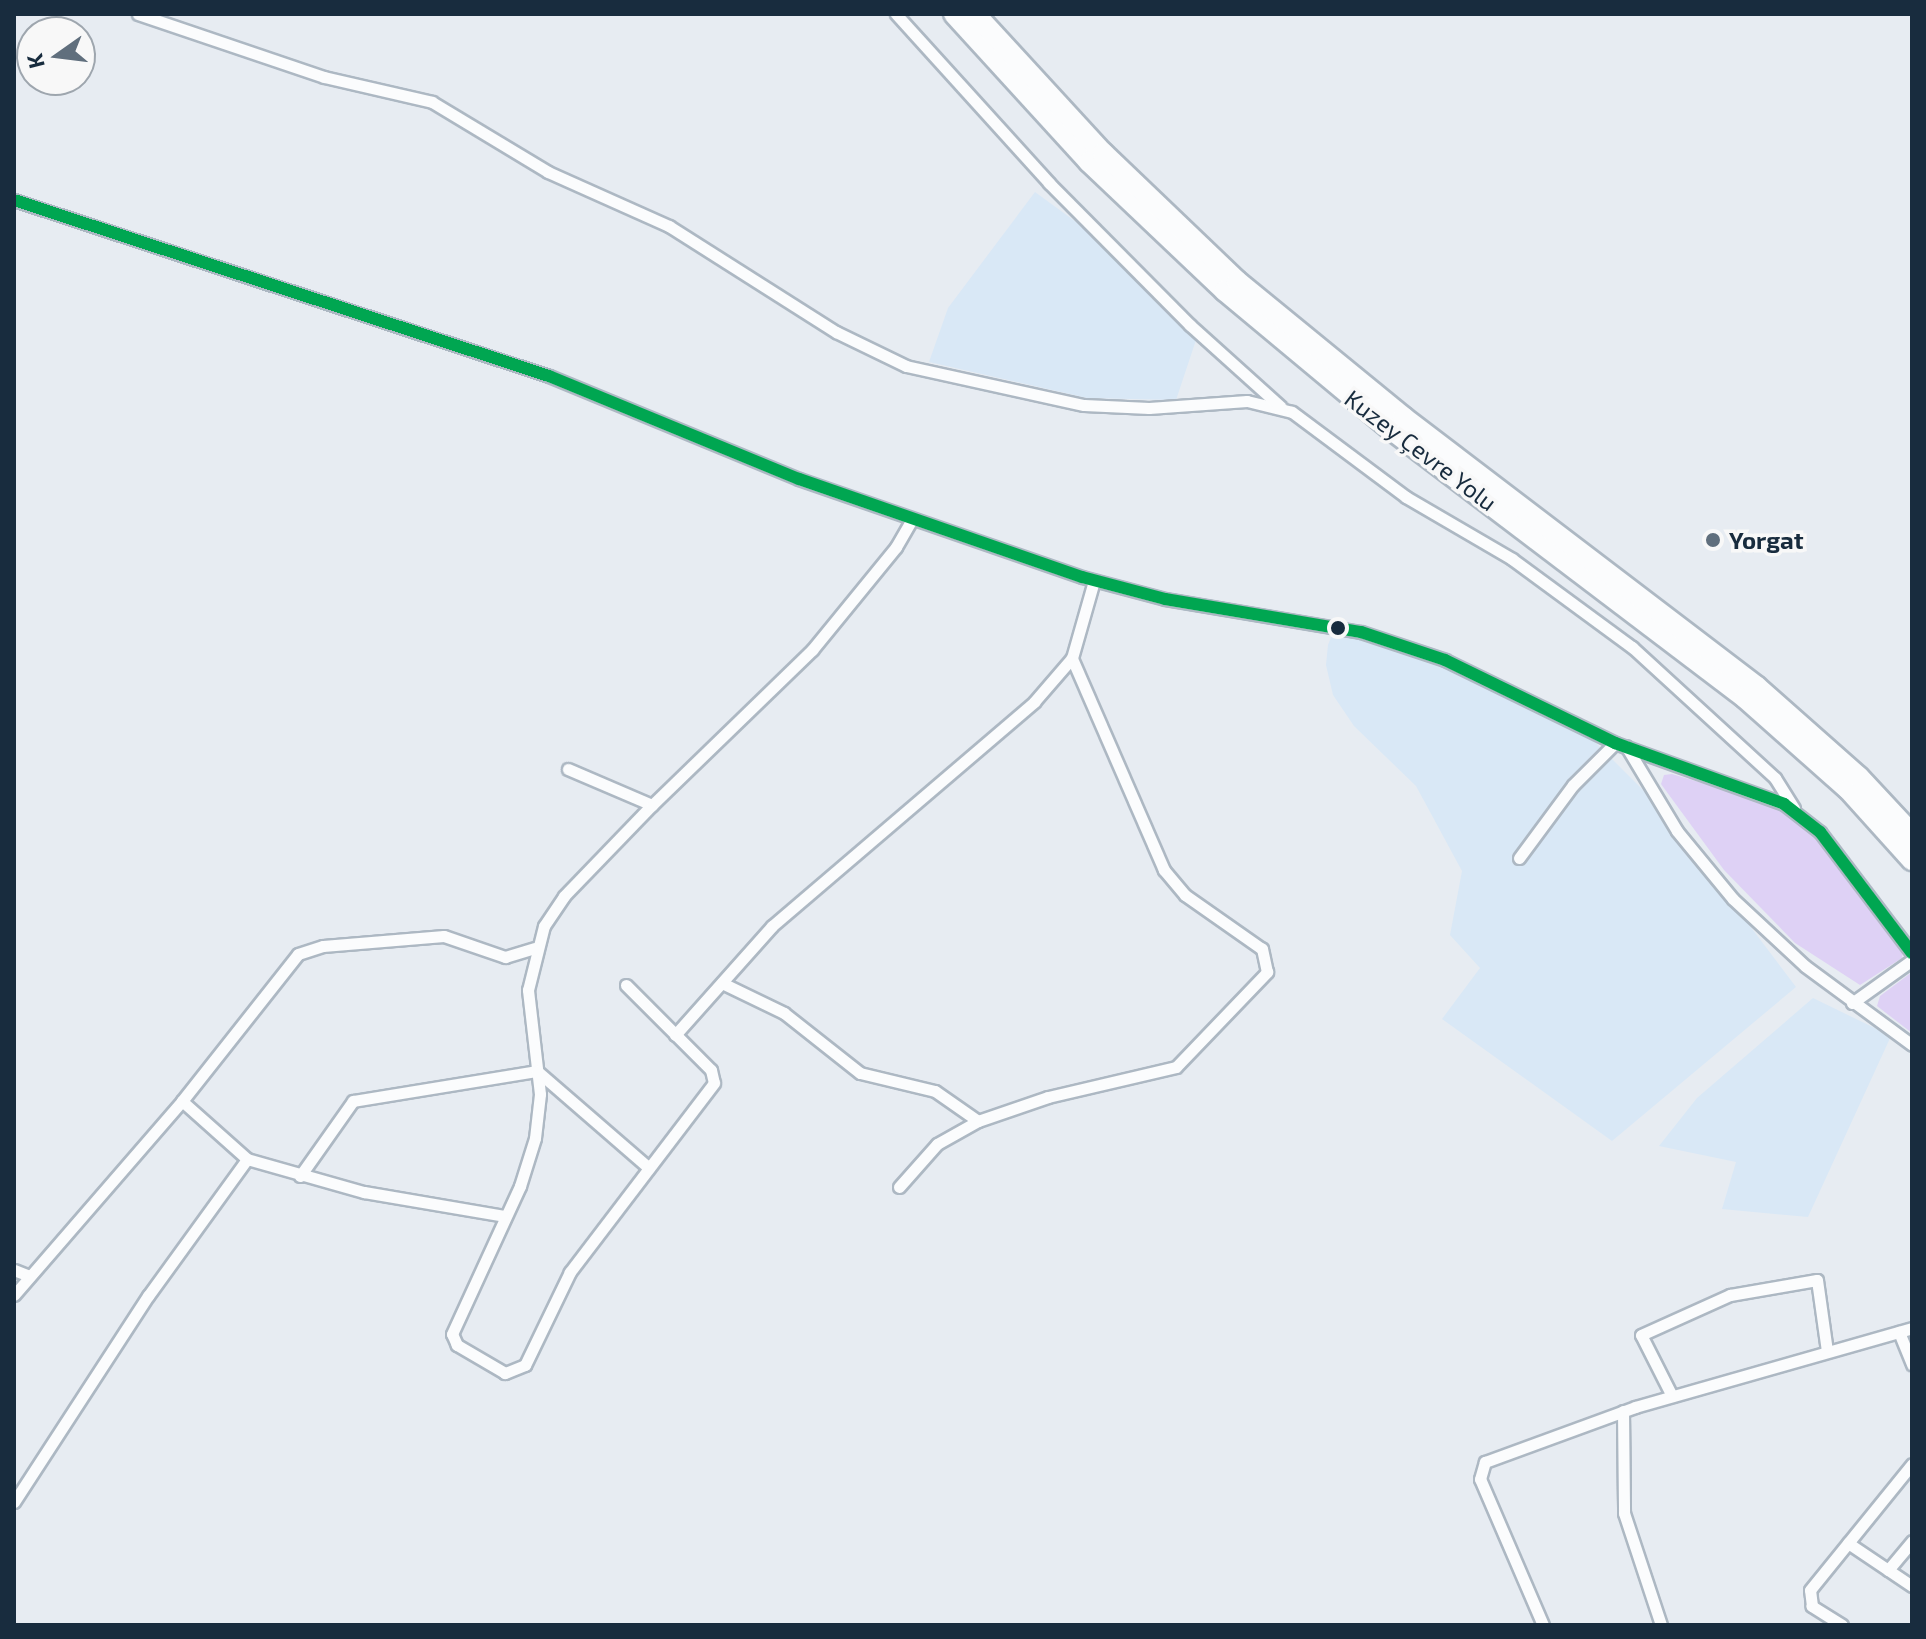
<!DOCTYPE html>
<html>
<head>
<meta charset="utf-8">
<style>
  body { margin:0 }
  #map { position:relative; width:1926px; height:1639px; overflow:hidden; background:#e7ecf2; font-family:"Exo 2",sans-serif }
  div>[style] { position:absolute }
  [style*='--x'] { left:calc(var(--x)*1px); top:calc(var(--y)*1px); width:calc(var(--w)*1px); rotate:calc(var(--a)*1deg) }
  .built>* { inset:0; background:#d9e8f6 }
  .green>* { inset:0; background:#ded1f5 }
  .roads { filter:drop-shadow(2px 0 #adb8c3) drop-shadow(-2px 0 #adb8c3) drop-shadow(0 2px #adb8c3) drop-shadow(0 -2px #adb8c3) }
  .street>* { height:11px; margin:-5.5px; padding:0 5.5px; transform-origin:5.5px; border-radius:5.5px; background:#fbfcfd }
  .highway>* { height:20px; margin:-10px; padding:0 10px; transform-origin:10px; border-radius:10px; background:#fbfcfd }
  .bus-1>* { height:12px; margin:-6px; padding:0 6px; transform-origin:6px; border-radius:6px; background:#00a651 }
  .dots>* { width:22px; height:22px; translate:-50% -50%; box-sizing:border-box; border:4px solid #f8f8f8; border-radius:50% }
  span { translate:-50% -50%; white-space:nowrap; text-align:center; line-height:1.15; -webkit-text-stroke:7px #f8f8f8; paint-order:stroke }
  .street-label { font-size:24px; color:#182c3e }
  .poi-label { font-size:24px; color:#182c3e; font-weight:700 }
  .left { translate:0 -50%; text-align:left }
  .frame { position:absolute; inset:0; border:16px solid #182c3e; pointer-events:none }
  .north { position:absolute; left:16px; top:16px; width:80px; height:80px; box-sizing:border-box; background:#f8f8f8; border:2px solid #9ea6ae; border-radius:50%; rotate:256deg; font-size:22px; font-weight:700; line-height:32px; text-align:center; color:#182c3e }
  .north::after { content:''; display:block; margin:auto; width:28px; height:36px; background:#606f7d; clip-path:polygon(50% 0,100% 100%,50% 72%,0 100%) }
</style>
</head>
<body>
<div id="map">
  <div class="built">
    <div style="clip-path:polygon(1035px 192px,1124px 257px,1196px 340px,1176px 400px,1087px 398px,929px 362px,948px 308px)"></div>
    <div style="clip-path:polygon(1347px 634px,1459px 670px,1594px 741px,1659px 806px,1796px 987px,1612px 1141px,1442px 1019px,1480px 968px,1450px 935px,1462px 871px,1416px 786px,1354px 726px,1333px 695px,1326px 665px,1328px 645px,1332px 635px)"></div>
    <div style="clip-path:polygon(1813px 998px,1891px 1036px,1808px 1217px,1722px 1209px,1736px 1162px,1659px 1146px,1697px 1098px)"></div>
  </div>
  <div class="green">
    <div style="clip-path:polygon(1672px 774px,1769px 803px,1801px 821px,1829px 848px,1903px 951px,1902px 958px,1860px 985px,1795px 943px,1724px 870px,1661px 784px,1664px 775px)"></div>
    <div style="clip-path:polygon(1912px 972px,1912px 1033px,1877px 1006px,1880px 996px)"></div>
  </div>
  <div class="roads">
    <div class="street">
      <div style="--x:138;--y:14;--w:196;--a:18.7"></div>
      <div style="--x:324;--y:77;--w:111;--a:13"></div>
      <div style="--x:432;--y:102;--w:135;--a:31.1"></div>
      <div style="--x:548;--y:172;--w:133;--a:24.1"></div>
      <div style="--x:669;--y:226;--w:198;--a:32.4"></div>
      <div style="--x:836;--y:332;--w:78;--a:25.9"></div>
      <div style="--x:906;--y:366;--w:182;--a:12.4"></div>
      <div style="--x:1084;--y:405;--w:65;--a:2.6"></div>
      <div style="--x:1149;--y:408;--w:98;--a:-4.1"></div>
      <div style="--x:1247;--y:401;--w:46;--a:13.7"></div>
      <div style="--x:1292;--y:412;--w:142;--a:36.7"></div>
      <div style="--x:1406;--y:497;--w:123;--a:30.3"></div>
      <div style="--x:1512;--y:559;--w:149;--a:36.3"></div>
      <div style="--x:1632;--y:647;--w:194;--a:42.5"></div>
      <div style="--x:1775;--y:778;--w:36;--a:58"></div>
      <div style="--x:896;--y:14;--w:228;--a:47.8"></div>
      <div style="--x:1049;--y:183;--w:200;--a:45.2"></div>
      <div style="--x:1190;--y:325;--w:122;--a:42"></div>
      <div style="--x:14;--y:200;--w:563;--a:18.21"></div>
      <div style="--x:549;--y:376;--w:270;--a:22.4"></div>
      <div style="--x:799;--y:479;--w:299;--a:19.1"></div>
      <div style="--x:1082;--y:577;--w:86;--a:14.8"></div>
      <div style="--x:1165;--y:599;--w:199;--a:9.6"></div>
      <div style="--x:1361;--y:632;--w:89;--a:18.4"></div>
      <div style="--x:1445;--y:660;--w:189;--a:26"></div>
      <div style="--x:1615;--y:743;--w:180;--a:19.8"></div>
      <div style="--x:1784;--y:804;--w:46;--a:37.9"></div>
      <div style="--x:1820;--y:832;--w:152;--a:52.8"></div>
      <div style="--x:1626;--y:746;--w:99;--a:59"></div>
      <div style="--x:1677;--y:831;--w:88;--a:50.5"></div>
      <div style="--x:1733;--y:899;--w:98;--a:42.9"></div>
      <div style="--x:1805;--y:966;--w:133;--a:36.4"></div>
      <div style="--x:568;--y:769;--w:91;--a:23.2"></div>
      <div style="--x:1519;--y:858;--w:91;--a:-53.5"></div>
      <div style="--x:1573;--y:785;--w:59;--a:-45"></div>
      <div style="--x:722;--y:983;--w:69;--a:25.8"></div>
      <div style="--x:784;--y:1013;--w:97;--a:38.3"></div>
      <div style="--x:860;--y:1073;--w:77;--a:13.5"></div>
      <div style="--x:935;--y:1091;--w:52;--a:34.9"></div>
      <div style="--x:626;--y:985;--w:120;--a:45"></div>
      <div style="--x:711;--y:1070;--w:13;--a:77"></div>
      <div style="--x:714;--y:1083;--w:238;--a:127.3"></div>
      <div style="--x:570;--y:1272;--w:103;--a:115.8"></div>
      <div style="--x:525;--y:1365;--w:22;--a:158"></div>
      <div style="--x:505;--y:1373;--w:56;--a:-149.7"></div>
      <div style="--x:457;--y:1345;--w:12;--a:-114"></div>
      <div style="--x:452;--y:1334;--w:163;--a:-65.3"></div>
      <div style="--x:520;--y:1186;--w:50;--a:-72.6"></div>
      <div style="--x:535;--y:1138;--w:44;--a:-83.5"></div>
      <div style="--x:540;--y:1094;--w:105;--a:-96.6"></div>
      <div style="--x:528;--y:990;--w:66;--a:-76"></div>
      <div style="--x:544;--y:926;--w:36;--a:-56"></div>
      <div style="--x:564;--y:896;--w:127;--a:-46"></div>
      <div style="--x:652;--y:805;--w:223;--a:-44.1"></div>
      <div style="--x:812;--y:650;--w:133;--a:-50.8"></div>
      <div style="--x:896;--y:547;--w:30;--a:-60"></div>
      <div style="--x:1852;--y:1003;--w:74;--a:-35.6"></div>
      <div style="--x:675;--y:1035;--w:146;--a:-48.3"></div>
      <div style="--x:772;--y:926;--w:345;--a:-40.5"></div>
      <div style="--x:1034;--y:702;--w:58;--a:-49.2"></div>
      <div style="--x:1072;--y:658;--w:80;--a:-74.1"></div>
      <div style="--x:182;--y:1101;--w:87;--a:41.7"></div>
      <div style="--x:300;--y:1176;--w:92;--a:-54.8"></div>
      <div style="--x:353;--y:1101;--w:186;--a:-9.3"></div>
      <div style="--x:537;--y:1071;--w:148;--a:40.9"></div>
      <div style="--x:899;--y:1187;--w:57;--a:-48.5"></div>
      <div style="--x:937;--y:1144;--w:47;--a:-29.3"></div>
      <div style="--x:978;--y:1121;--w:74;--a:-18.9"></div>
      <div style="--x:1048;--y:1097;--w:131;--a:-13.2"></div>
      <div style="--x:1176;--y:1067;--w:132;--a:-46.2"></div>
      <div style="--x:1267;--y:972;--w:24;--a:-102"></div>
      <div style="--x:1262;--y:949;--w:94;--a:-145"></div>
      <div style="--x:1185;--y:895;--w:33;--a:-130"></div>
      <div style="--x:1164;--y:870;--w:231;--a:-113.5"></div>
      <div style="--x:14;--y:1270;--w:17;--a:21"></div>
      <div style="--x:14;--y:1295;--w:257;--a:-49.1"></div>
      <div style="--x:182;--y:1101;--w:187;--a:-51.7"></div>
      <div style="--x:298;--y:954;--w:26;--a:-18"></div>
      <div style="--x:323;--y:946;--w:121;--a:-4.7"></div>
      <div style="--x:444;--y:936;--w:65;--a:19"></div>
      <div style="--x:505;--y:957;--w:31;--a:-17"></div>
      <div style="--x:1899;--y:1332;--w:35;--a:68"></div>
      <div style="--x:1672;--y:1396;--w:68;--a:-116.9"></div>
      <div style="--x:1641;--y:1335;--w:98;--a:-24.2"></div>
      <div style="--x:1730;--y:1295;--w:88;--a:-9.8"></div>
      <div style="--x:1817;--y:1280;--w:72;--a:82"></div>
      <div style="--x:1623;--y:1411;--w:102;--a:89.4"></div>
      <div style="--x:1624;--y:1513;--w:118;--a:71.7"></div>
      <div style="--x:14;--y:1502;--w:246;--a:-57"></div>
      <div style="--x:148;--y:1296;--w:169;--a:-54.1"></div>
      <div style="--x:247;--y:1159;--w:122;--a:15.8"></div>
      <div style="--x:364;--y:1192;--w:142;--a:9.7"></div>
      <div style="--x:1848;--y:1543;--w:77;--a:33.9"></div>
      <div style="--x:1888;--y:1570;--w:38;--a:-50"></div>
      <div style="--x:1543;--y:1625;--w:159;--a:-113.3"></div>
      <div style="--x:1480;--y:1479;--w:18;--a:-74"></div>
      <div style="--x:1485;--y:1462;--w:160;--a:-20.1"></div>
      <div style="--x:1635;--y:1407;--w:288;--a:-15.9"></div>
      <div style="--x:1842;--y:1625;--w:36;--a:-148"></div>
      <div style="--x:1812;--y:1606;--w:16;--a:-97"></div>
      <div style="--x:1810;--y:1590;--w:162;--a:-51"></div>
    </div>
    <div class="highway">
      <div style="--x:954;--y:14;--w:200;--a:47.6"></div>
      <div style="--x:1089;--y:162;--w:187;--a:43.5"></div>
      <div style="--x:1225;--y:291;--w:217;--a:39.8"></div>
      <div style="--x:1392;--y:430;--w:443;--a:37.2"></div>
      <div style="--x:1745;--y:698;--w:137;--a:41.5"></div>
      <div style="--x:1848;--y:789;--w:96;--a:48"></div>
      <div style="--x:975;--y:14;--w:189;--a:47.4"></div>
      <div style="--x:1103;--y:153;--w:185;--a:43.7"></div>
      <div style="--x:1237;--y:281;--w:215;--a:39.3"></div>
      <div style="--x:1403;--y:417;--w:444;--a:37.3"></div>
      <div style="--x:1756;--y:686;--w:137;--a:41.5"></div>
      <div style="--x:1859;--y:777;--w:78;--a:47.1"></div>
    </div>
  </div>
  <div class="bus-1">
    <div style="--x:14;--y:200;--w:563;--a:18.21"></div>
    <div style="--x:549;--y:376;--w:270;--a:22.4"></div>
    <div style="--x:799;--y:479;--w:299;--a:19.1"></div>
    <div style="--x:1082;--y:577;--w:86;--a:14.8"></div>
    <div style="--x:1165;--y:599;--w:199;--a:9.6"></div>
    <div style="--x:1361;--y:632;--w:89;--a:18.4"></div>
    <div style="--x:1445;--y:660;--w:189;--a:26"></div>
    <div style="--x:1615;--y:743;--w:180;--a:19.8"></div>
    <div style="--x:1784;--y:804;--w:46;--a:37.9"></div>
    <div style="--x:1820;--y:832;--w:152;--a:52.8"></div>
  </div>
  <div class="dots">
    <div style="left:1713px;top:540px;background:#606f7d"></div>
    <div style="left:1338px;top:628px;background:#182c3e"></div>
  </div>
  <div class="street-label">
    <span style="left:1421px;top:450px;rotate:37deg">Kuzey Çevre Yolu</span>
  </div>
  <div class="poi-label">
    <span class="left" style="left:1729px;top:540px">Yorgat</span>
  </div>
  <div class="frame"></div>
  <div class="north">K</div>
</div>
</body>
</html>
